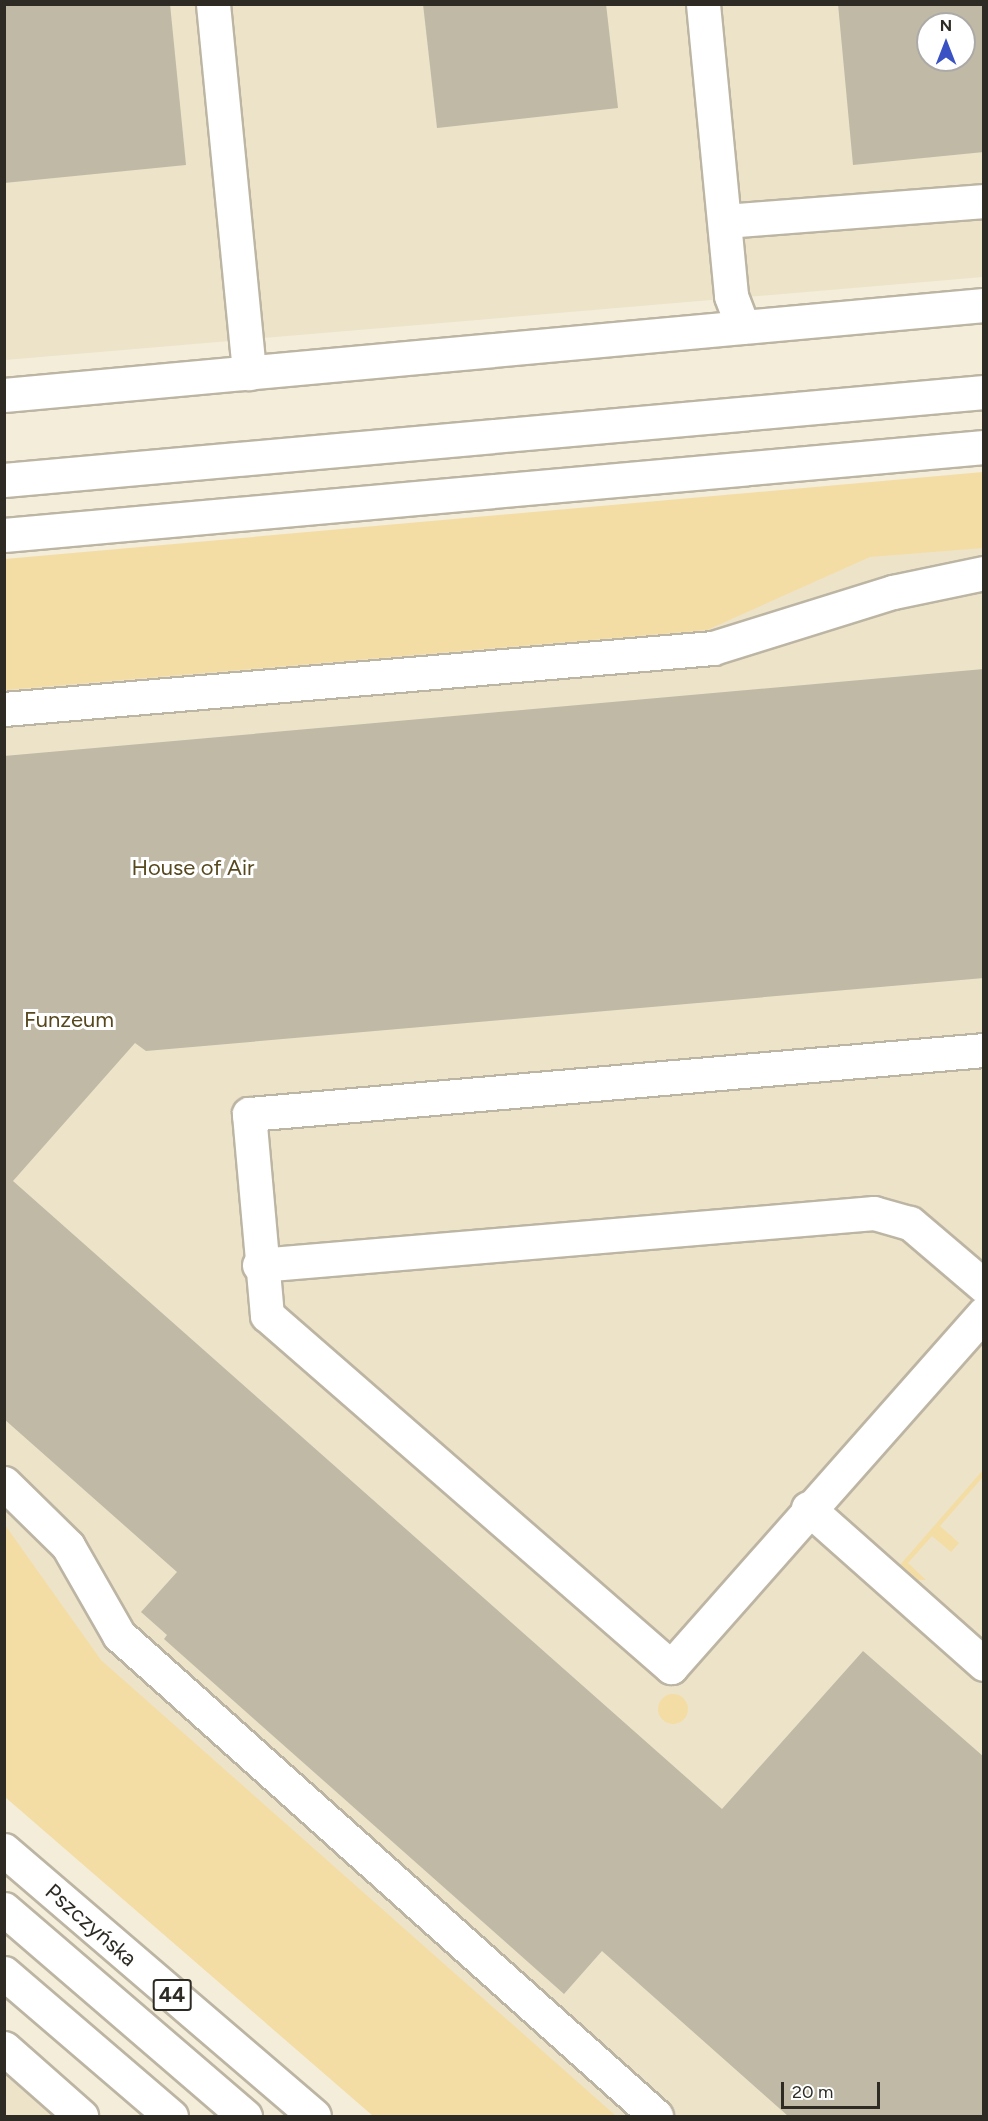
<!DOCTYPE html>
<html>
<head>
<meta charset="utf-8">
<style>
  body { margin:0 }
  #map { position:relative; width:988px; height:2121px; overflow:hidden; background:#f4edda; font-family:Figtree,sans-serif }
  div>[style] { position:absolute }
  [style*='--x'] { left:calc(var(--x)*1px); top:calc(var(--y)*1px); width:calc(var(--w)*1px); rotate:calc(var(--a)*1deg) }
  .built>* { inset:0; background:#ede3c9 }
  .green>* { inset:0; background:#f4dda4 }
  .round { border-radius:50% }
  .building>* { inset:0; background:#c0b9a6 }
  .roads { filter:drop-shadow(2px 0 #bdb5a3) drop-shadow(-2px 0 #bdb5a3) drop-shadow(0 2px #bdb5a3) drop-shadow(0 -2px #bdb5a3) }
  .minor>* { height:33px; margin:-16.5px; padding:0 16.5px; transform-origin:16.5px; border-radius:16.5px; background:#fff }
  .major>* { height:33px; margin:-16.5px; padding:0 16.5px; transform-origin:16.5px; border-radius:16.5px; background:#fff }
  .highway>* { height:33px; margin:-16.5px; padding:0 16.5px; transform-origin:16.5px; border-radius:16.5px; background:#fff }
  span { translate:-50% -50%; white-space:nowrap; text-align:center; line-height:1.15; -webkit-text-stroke:6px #fff; paint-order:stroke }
  .shield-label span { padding:2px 4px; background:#fff; border:2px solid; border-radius:4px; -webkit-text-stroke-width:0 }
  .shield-label { font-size:21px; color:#2e2b24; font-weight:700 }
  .park-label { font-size:22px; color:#57481e }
  .street-label { font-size:22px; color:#2e2b24 }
  .frame { position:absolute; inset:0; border:6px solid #2e2b24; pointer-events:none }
  .north { position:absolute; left:916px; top:12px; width:60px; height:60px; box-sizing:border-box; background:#fff; border:2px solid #abaaa7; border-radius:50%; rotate:0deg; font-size:16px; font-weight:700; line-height:24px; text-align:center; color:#2e2b24 }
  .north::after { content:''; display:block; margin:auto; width:21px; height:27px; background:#3951c3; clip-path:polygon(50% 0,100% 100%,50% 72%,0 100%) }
  .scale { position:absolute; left:781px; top:2082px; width:99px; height:27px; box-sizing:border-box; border:3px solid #2e2b24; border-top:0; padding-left:8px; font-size:18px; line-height:21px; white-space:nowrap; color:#2e2b24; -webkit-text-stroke:4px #fff; paint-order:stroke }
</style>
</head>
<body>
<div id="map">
  <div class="built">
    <div style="clip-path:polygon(evenodd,5px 5px,983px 5px,983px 277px,5px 360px,5px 5px,928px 24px,964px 24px,964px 60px,928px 60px,928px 24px)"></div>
    <div style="clip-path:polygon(983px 536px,983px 2116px,454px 2116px,5px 1674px,4px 614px)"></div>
    <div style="clip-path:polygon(5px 2055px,74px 2116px,5px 2116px)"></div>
  </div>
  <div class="green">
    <div style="clip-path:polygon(983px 472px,983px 548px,870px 557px,707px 630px,5px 690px,5px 559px)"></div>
    <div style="clip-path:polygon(983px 1470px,983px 1477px,940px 1526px,959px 1543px,951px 1552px,932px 1536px,908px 1563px,926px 1580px,916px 1580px,899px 1566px)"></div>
    <div style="clip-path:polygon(5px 1525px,101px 1660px,616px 2116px,373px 2116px,5px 1797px)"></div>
    <div class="round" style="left:658px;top:1694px;width:30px;height:30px"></div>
  </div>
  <div class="building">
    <div style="clip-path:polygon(4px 4px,170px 4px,186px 165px,4px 183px)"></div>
    <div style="clip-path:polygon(423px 4px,606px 4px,618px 108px,437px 128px)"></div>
    <div style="clip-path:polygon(evenodd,838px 4px,984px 4px,984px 152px,853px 165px,838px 4px,928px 24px,964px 24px,964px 60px,928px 60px,928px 24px)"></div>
    <div style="clip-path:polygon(984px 669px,984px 978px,146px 1051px,135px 1043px,13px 1181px,722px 1809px,863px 1651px,984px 1757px,984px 2116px,788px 2116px,602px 1951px,564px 1994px,164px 1639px,167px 1635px,141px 1612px,177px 1572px,4px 1419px,4px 756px)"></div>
  </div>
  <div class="roads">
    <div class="minor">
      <div style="--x:213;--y:4;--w:371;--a:84.4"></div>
      <div style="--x:703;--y:4;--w:293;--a:84.5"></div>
      <div style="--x:731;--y:296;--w:33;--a:69"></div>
      <div style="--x:725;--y:221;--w:260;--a:-4.4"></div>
      <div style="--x:4;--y:395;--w:984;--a:-5.25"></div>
      <div style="--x:4;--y:709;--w:712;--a:-4.92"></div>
      <div style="--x:713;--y:648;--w:189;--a:-17.3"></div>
      <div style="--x:893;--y:592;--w:93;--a:-11.8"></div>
      <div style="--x:984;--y:1050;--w:738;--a:175.02"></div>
      <div style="--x:249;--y:1114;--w:202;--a:84.9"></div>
      <div style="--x:267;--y:1315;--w:536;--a:41.07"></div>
      <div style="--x:671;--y:1667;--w:473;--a:-48.5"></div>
      <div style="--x:259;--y:1265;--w:617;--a:-4.83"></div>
      <div style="--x:874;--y:1213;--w:37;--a:16"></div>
      <div style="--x:910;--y:1223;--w:97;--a:40.4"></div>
      <div style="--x:4;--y:1483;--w:90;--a:44.5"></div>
      <div style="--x:68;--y:1546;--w:103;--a:60.2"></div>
      <div style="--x:119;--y:1635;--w:721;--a:41.85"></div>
      <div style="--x:808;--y:1508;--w:235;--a:41.6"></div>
      <div style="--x:4;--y:2048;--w:103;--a:41.4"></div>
    </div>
    <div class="major">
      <div style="--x:4;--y:1850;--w:408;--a:40.6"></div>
      <div style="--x:4;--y:1909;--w:318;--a:40.7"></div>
      <div style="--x:4;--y:1973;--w:220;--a:40.6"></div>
    </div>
    <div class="highway">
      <div style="--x:4;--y:480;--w:984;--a:-5.13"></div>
      <div style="--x:4;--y:535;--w:984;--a:-5.13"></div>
    </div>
  </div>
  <div class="shield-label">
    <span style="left:172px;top:1995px">44</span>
  </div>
  <div class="park-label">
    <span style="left:193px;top:868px">House of Air</span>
    <span style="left:69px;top:1020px">Funzeum</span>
  </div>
  <div class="street-label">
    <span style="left:91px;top:1925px;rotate:41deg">Pszczyńska</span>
  </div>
  <div class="frame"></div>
  <div class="north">N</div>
  <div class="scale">20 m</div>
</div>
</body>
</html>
